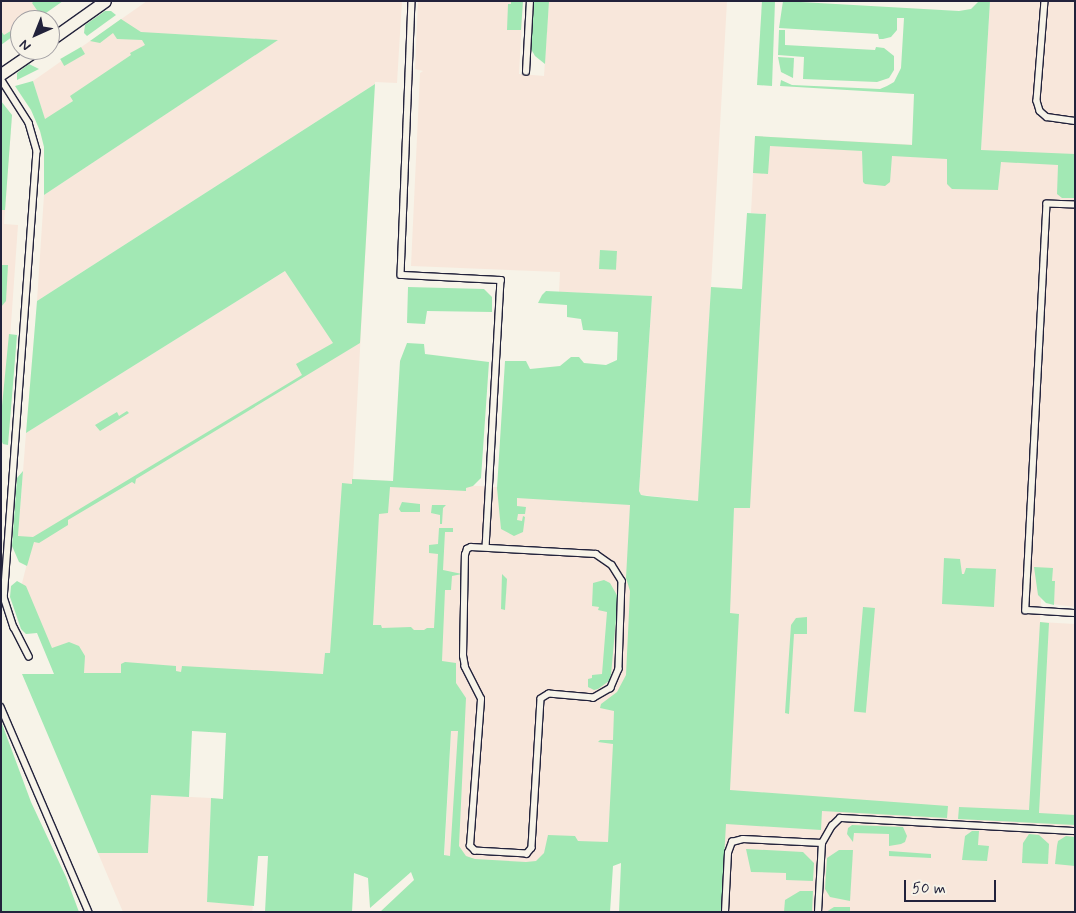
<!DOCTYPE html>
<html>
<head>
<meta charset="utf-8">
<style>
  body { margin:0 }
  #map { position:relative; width:1076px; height:913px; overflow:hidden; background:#f7f3e8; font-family:Mynerve,sans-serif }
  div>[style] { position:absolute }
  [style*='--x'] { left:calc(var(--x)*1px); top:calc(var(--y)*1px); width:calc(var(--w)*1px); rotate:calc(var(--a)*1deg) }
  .built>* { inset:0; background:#f8e7db }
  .green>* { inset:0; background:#a2e8b4; transform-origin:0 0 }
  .roads { filter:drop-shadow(1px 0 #22223b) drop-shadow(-1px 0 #22223b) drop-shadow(0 1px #22223b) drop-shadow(0 -1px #22223b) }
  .lane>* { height:5.5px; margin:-2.75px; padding:0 2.75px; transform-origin:2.75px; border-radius:2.75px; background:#f7f3e8 }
  .street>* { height:11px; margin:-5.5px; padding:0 5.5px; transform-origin:5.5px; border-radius:5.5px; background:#f7f3e8 }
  span { translate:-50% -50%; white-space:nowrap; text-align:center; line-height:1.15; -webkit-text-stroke:4px #f7f3e8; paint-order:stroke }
  .frame { position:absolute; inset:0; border:2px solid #22223b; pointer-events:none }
  .north { position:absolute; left:10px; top:10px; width:50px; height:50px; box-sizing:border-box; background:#f7f3e8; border:1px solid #a29fa3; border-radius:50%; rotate:224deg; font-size:14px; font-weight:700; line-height:20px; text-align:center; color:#22223b }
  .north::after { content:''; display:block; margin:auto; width:18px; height:22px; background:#22223b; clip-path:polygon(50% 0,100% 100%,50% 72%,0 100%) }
  .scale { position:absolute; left:904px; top:880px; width:92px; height:22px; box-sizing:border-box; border:2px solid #22223b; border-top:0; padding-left:6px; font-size:15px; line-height:18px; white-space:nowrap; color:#22223b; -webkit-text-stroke:4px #f7f3e8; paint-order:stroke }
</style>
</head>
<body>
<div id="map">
  <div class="built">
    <div style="clip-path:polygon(1px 1px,57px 1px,30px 20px,20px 20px,20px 27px,1px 41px)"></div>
    <div style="clip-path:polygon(147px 1px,402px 1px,397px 83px,375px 82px,375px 84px,37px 301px,44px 195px,277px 40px,172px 34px,45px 120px,33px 81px)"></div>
    <div style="clip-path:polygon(418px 1px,523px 1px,519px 74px,544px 76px,549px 1px,727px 1px,699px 501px,642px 495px,621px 863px,444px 864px,451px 731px,55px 675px,20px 591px,33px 540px,17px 549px,26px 433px,367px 220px,353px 479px,641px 495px,639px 491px,652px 296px,559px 292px,560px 272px,411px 266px,420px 73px,423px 71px,415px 69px)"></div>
    <div style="clip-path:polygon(990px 1px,1075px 1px,1075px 607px,1052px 604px,1041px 599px,1040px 622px,1075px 624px,1075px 912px,713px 912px,734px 507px,749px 508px,765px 214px,751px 213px,755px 136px,977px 148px,981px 150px)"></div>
    <div style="clip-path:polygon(1px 103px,12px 115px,4px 224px,18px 225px,1px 467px)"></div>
    <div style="clip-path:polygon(151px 795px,211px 798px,207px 902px,250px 905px,253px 907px,252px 912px,123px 912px,98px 853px,148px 853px)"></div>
  </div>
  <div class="green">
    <div style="clip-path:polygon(34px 1px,63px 1px,36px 20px,30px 20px,39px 13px,32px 3px)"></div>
    <div style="clip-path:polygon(511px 1px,523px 1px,521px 30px,507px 30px,508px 4px,511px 4px)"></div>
    <div style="clip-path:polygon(534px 1px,549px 1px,545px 64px,535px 56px,531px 49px)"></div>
    <div style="clip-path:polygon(762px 1px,775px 1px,772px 86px,757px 85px)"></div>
    <div style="clip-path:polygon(783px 1px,959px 11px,971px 9px,979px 1px,990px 1px,981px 150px,1075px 154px,1075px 198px,1062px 198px,1057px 194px,1058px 165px,1001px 162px,998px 190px,952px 189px,947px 184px,947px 159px,892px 156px,890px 182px,885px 186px,865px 184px,863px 182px,862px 151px,770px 146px,768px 174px,753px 173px,755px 136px,912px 145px,914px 94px,780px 86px,781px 80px,792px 85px,880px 89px,887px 86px,894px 82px,901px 68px,904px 18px,897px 18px,897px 30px,891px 37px,883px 39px,879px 39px,878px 34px,779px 28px)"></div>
    <div style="clip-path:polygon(105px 11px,111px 11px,116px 15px,87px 36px,84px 33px,85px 25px)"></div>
    <div style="clip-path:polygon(121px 19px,141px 32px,278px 40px,44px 195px,44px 147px,40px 131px,31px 110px,15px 86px,33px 81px,45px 119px,73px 101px,70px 96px,131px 55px,130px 53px,145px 45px,142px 40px,117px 39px,113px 33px,100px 43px,90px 41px)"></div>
    <div style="clip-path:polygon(14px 29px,16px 34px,1px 45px,1px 31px,4px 35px)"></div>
    <div style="clip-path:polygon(779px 30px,785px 30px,785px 45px,875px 50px,876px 47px,884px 48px,894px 56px,894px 70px,889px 78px,877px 82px,803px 79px,804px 57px,778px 55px)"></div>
    <div style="left:81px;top:47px;width:8px;height:24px;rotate:60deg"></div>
    <div style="clip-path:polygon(778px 57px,794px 58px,793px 78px,781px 72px)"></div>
    <div style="clip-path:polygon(29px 64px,39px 69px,17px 80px,17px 73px)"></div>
    <div style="clip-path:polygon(375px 84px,360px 343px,136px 479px,135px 484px,132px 482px,68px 520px,68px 525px,39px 543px,34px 542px,27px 566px,19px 562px,12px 546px,17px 478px,23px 471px,18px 536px,33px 537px,302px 375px,296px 364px,333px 343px,285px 271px,26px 433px,37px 301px)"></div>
    <div style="clip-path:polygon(1px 101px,12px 115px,5px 210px,1px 210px)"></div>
    <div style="clip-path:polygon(evenodd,747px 213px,766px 214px,750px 508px,734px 508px,730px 613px,739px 614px,730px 790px,948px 806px,947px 818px,822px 811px,821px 830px,726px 824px,721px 912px,619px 912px,621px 863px,613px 866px,610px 912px,380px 912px,414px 880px,411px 872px,370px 908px,368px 878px,354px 873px,352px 912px,265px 912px,268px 856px,258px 856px,254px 906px,207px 902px,211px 798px,223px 799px,226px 733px,192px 731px,189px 797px,151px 795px,148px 853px,98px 853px,22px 674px,54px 674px,37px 633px,26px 634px,21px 629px,10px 597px,11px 586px,17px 581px,26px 586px,52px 648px,69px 642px,79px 646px,85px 656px,84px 673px,121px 673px,121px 664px,125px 662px,176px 666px,176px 671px,181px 672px,182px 666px,323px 674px,325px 653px,330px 653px,342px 483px,352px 484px,352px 479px,393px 481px,400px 361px,407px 343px,424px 344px,425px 354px,489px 362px,481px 478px,473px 486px,466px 488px,466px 491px,390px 487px,388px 513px,379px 514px,373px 625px,381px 625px,382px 628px,411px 627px,414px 630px,424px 630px,427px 628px,434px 628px,438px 554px,429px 553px,429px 545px,438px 544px,439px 528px,453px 528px,453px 532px,445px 532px,443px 570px,462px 574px,452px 576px,451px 590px,445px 590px,442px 661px,456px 663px,456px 683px,466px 698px,459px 846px,466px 856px,475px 859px,526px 862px,536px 861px,544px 853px,548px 835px,575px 836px,578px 841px,608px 842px,613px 744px,598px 742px,600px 740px,613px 740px,614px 711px,600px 708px,601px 704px,617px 692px,626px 675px,630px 591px,626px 578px,630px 505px,517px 498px,517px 506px,526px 507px,525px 514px,518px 514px,517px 520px,522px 521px,523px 516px,525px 517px,523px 532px,514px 536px,501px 529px,497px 488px,505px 361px,526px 361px,530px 369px,560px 366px,571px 357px,579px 357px,584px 363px,606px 365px,617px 360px,618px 332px,583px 330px,581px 319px,567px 317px,567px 305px,538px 303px,542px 295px,546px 291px,652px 296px,639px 491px,641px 495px,647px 496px,698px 501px,711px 287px,742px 289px,747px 213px,451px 731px,458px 731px,450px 856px,444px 855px,451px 731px)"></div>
    <div style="left:600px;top:250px;width:17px;height:19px;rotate:3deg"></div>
    <div style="clip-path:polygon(1px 265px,8px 265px,6px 301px,1px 307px)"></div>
    <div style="clip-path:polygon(408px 287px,484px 289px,492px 297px,492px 312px,427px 311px,425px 324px,407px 323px)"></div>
    <div style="clip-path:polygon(9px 334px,17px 335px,8px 445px,3px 444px,1px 440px,1px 416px)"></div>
    <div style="clip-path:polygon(127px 411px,129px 413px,100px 431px,95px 425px,117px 412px,119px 416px)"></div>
    <div style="clip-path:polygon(402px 502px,420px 504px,420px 512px,401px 512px,399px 509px)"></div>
    <div style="clip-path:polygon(432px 505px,446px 505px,443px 508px,442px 524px,440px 524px,440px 515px,431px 513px)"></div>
    <div style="clip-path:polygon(944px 558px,960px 559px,962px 574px,964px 574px,966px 568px,996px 569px,994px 607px,942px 604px)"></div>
    <div style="clip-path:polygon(1034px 567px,1053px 568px,1052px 581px,1055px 581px,1054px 605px,1046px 603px,1038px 595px)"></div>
    <div style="clip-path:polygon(502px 574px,507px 579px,505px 610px,501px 609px)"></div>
    <div style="clip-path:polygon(604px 580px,610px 583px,618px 597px,611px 675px,609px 681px,598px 689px,594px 690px,588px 687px,588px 679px,592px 678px,592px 675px,602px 674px,607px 612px,598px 610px,599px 607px,592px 606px,593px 583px)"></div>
    <div style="left:863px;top:607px;width:12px;height:105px;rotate:5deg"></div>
    <div style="clip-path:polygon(807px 617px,807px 634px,794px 634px,789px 714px,785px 713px,791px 625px,796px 618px)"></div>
    <div style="clip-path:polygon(1040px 622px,1049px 623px,1039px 813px,1075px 815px,1075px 825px,958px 819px,959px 807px,1029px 810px)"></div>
    <div style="clip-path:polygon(1px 721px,31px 802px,66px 877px,79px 912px,1px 912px)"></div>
    <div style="clip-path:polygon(852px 825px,903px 827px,907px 836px,905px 842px,901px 844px,889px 846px,889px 834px,854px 833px,853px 842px,847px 834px,848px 828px)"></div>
    <div style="clip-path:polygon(972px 831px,979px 831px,978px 845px,989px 846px,987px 861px,962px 860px,965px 836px)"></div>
    <div style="clip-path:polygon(1029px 834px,1039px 835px,1049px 844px,1048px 864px,1022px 863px,1023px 843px)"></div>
    <div style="clip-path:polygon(1066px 836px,1075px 837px,1075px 866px,1055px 864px,1057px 846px,1058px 841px)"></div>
    <div style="clip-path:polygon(746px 849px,803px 852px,814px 863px,813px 881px,786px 880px,786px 873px,751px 872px)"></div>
    <div style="clip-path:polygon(839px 850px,853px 850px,850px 901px,830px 897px,825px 889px,827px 858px)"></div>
    <div style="clip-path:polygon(889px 851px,931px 854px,931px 858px,889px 856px)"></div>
    <div style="clip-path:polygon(800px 891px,813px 891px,812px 912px,784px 912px,785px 900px)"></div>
    <div style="clip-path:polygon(834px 907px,850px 907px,850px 912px,826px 912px)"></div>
  </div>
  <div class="roads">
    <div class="lane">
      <div style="--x:412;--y:1;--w:274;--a:92.3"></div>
      <div style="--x:401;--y:275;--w:100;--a:2.9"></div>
      <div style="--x:501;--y:280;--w:267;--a:93.2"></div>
      <div style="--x:1045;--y:1;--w:100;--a:94.6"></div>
      <div style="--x:1037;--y:101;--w:10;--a:73"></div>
      <div style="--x:1040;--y:111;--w:9;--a:41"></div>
      <div style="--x:1047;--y:117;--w:28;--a:8"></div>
      <div style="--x:526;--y:72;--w:71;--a:-86.8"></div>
      <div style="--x:1;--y:79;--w:52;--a:57.5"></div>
      <div style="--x:29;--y:123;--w:29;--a:74"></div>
      <div style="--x:37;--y:151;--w:447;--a:94.2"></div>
      <div style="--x:4;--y:597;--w:32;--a:72"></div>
      <div style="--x:14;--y:627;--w:33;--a:63"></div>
      <div style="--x:1075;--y:205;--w:28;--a:-178"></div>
      <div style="--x:1047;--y:204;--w:407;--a:93"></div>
      <div style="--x:1026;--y:610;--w:49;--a:3.5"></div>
      <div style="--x:471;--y:547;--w:125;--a:3.2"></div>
      <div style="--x:596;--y:554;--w:19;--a:35"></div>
      <div style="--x:612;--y:565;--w:19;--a:58"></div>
      <div style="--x:622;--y:581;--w:88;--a:92"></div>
      <div style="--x:619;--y:669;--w:21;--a:113"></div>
      <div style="--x:611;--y:688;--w:20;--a:150"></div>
      <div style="--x:594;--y:698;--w:45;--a:-174.9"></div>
      <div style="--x:549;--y:694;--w:9;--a:148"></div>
      <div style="--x:541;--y:699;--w:149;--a:93.5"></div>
      <div style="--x:532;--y:848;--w:8;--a:130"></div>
      <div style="--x:527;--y:854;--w:52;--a:-176.7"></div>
      <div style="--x:475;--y:851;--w:7;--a:-135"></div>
      <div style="--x:470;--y:846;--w:147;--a:-85.7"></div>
      <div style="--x:481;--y:699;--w:36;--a:-117"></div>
      <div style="--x:465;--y:667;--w:11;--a:-100"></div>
      <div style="--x:463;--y:656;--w:101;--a:-88.9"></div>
      <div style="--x:465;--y:555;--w:6;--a:-72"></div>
      <div style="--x:467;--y:549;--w:4;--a:-27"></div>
      <div style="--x:1;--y:707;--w:223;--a:66.8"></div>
      <div style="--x:725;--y:912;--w:59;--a:-87.1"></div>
      <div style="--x:728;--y:853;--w:12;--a:-70"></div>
      <div style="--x:732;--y:842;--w:11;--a:-15"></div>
      <div style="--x:743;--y:839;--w:79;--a:2.9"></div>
      <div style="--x:818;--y:912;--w:69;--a:-86.7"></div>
      <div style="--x:822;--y:843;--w:20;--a:-60"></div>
      <div style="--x:832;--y:826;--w:11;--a:-45"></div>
      <div style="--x:840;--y:818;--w:235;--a:3.2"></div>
    </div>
    <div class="street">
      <div style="--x:50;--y:40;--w:67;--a:-35.3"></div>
      <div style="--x:1;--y:74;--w:42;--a:-34.4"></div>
    </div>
  </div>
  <div class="frame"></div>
  <div class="north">N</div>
  <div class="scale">50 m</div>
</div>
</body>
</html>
